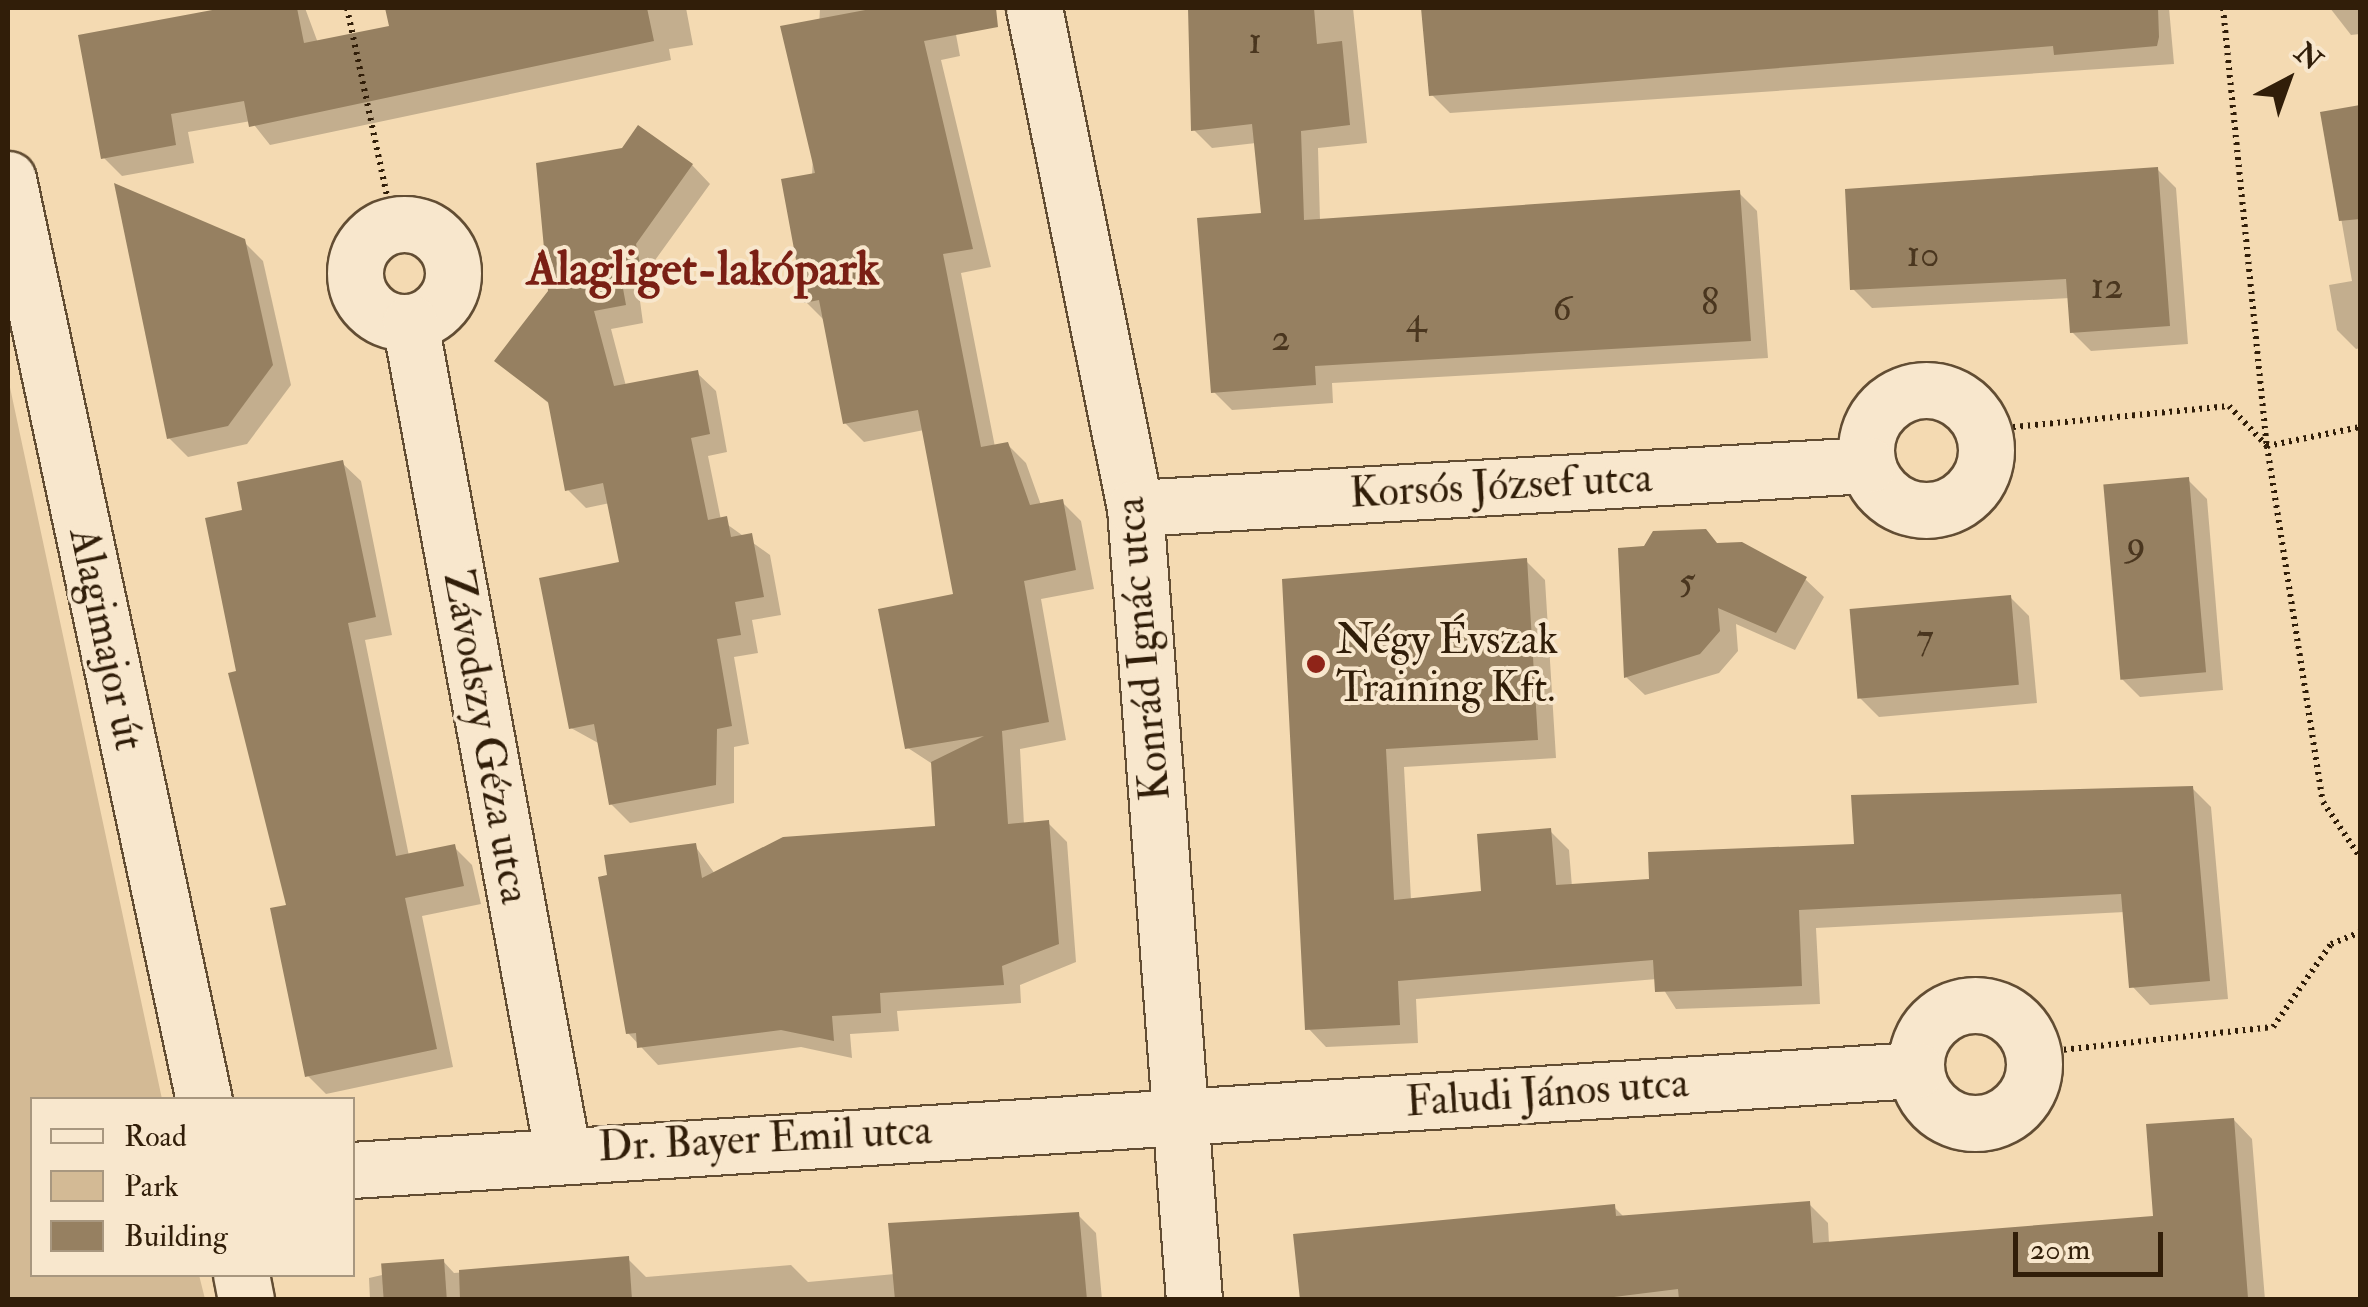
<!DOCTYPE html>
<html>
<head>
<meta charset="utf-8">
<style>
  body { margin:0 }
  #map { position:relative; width:2368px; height:1307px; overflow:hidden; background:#f4dab2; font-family:"IM FELL Double Pica",serif }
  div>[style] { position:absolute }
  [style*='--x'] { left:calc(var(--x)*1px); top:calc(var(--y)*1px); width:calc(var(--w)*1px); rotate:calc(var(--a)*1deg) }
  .green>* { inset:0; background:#d3ba95 }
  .shadow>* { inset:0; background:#0003 }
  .building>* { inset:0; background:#968061; transform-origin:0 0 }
  .path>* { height:6px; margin-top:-3px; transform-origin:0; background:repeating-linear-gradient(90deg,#311e09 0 2.5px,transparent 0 7.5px) }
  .roads { filter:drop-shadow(2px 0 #624d33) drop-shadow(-2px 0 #624d33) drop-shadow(0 2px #624d33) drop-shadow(0 -2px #624d33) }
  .minor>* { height:55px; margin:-27.5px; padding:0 27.5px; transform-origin:27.5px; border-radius:27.5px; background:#f8e7cd }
  .minor>.ring { margin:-27.5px; padding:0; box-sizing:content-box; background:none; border:55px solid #f8e7cd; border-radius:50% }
  .dots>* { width:28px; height:28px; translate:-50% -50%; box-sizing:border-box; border:5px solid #f8e7cd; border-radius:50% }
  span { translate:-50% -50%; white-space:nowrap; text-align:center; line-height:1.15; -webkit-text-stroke:8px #f8e7cd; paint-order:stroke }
  .number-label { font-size:38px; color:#4a361f }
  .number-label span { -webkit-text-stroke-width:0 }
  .street-label { font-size:42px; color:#311e09 }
  .poi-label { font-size:42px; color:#311e09 }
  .left { translate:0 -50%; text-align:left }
  .quarter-label { font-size:48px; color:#7a1f14; font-weight:700 }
  .frame { position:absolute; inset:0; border:10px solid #311e09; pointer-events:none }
  .legend { position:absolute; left:30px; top:1097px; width:325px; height:180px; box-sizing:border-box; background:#f8e7cd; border:2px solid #a8977f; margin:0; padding:12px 18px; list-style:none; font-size:30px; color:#311e09 }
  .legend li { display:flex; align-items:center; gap:20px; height:50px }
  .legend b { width:50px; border:2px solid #a8977f }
  .north { position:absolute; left:2238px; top:30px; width:100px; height:100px; -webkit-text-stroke:8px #f8e7cd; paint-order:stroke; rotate:41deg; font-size:28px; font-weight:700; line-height:40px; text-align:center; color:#311e09 }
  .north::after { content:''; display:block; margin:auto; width:35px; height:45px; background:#311e09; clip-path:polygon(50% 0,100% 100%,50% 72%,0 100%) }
  .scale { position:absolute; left:2013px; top:1232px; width:150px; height:45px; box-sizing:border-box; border:5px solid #311e09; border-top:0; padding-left:12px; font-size:30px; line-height:35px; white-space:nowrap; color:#311e09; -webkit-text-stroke:8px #f8e7cd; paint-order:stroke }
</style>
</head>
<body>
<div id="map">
  <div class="green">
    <div style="clip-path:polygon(8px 378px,162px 1099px,32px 1100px,32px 1274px,199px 1275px,205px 1299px,8px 1299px)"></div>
  </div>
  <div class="shadow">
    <div style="clip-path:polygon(236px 8px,305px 8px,318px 43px,392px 28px,388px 8px,686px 8px,693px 45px,669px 49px,671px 60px,270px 145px,251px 121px,188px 132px,194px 163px,122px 176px,104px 158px,80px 37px)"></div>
    <div style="clip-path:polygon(820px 8px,951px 8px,960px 56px,941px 60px,991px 267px,961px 273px,995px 447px,1007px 444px,1026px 463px,1041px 505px,1062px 502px,1081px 521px,1094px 589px,1041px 599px,1066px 740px,1020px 749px,1024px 825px,1048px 823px,1067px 842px,1076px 962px,1020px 985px,1021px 1003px,897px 1011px,899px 1031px,850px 1034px,852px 1058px,801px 1047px,658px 1065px,628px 1033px,695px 846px,715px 874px,938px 828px,934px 765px,908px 748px,956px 596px,924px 430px,864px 442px,845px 423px,825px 321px,806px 302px)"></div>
    <div style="clip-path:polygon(1189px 8px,1353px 8px,1367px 143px,1318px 148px,1320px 221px,1739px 193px,1757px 211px,1768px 358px,1332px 383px,1333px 403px,1232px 410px,1214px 392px,1264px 216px,1256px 143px,1212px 148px,1194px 130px)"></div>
    <div style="clip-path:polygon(1423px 8px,2169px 8px,2174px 64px,1450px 113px,1431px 94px)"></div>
    <div style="clip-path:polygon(2330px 8px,2360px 8px,2360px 34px,2351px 35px)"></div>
    <div style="clip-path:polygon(2360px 108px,2360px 348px,2356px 349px,2337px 330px,2329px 285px,2352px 281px,2323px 114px)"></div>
    <div style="clip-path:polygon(692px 165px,710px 184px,653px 263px,660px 297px,640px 301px,643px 323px,611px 329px,626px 386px,697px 373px,716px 391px,727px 452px,708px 456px,721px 520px,770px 555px,781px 615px,752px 620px,758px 653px,734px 657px,749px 744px,734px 747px,734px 803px,630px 823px,611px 804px,600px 744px,571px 728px,622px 564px,610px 503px,586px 508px,567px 489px,552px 406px,497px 361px)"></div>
    <div style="clip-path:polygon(2157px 169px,2176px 188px,2188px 344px,2091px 351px,2072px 332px,2070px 298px,1872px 308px,1853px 289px)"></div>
    <div style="clip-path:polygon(243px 241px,263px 261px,291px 385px,247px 444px,188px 457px,169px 438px)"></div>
    <div style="clip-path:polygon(342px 463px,361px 481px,392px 635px,365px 640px,409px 856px,454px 847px,472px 865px,481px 904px,422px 916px,453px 1067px,326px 1094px,307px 1075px,289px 907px,239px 673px,245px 512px)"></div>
    <div style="clip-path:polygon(2188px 480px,2207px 499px,2223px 690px,2140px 697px,2121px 678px)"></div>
    <div style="clip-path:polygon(1720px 546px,1805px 579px,1824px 597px,1795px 650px,1736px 624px,1738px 651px,1719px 673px,1645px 695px,1626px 677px)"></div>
    <div style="clip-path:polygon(1526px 561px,1545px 580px,1556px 758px,1404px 767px,1411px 900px,1484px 894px,1550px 831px,1569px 850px,1572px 887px,1652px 881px,2192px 788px,2211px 807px,2228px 999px,2150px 1005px,2132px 986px,2125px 912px,1816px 928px,1820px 1004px,1676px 1009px,1657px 979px,1416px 999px,1418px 1043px,1326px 1047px,1308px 1028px,1285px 581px)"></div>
    <div style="clip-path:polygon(2010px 597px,2029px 616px,2037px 703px,1879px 717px,1860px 698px)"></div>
    <div style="clip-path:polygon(2234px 1120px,2252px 1139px,2265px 1300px,1302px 1300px,1614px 1207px,1625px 1218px,1809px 1204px,1828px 1223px,1829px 1244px,2155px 1219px)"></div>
    <div style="clip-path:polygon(1078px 1215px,1096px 1233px,1102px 1300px,370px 1300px,369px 1278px,443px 1261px,454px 1273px,628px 1259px,646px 1277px,791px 1265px,808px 1282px,895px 1274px)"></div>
  </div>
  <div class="building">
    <div style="clip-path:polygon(223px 8px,297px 8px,304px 43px,389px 26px,385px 8px,647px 8px,654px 41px,249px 127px,244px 101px,171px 114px,176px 145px,101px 159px,78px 35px)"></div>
    <div style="clip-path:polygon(876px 8px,996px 8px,998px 27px,924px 41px,973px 249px,943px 254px,981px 447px,1008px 442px,1030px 505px,1063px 499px,1076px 570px,1024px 581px,1049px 722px,1002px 731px,1008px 824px,1049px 820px,1059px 944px,1002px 966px,1004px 985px,880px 993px,881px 1013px,832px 1016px,834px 1041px,781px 1030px,637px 1048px,636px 1033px,626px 1034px,598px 877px,607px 875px,604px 855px,696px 843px,702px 878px,783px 837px,935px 826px,931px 762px,984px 736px,905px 749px,878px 609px,953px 594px,918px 410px,843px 424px,819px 300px,804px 303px,781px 179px,815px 173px,780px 26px)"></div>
    <div style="clip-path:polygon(1188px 8px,1314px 8px,1317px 44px,1342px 41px,1350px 125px,1301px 131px,1304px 220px,1740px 190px,1751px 341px,1315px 366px,1316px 385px,1211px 393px,1197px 218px,1261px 213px,1252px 124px,1191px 131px)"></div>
    <div style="clip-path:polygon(1421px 8px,2158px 8px,2159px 37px,2157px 46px,2054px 55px,2053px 46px,1429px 96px)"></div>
    <div style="clip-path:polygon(2360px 105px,2360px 219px,2339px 221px,2320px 112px)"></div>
    <div style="clip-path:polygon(638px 125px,693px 164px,636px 244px,643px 279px,622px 283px,626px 305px,594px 311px,614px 386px,698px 370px,710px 434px,691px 438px,708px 520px,727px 516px,731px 537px,752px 533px,764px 597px,735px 602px,741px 635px,717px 639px,732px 726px,717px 729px,716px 785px,609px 805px,594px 724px,569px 729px,539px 578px,619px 562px,603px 483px,565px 491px,548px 402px,494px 361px,548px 291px,536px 163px,622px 148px)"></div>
    <div style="clip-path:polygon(2158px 167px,2170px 326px,2070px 333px,2066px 279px,1850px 290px,1845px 189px)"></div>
    <div style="clip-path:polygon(114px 183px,245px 239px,273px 365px,228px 426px,167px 439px)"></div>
    <div style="clip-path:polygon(343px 460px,376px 617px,348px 623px,396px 856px,455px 844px,464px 886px,405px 898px,437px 1049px,305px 1077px,270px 908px,286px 905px,228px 673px,236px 671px,205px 518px,242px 510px,237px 482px)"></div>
    <div style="left:2189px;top:477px;width:196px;height:86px;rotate:85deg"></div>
    <div style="clip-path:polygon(1706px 529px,1717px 543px,1742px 542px,1807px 577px,1776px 633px,1718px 608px,1720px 631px,1700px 654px,1624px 678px,1618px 548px,1644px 546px,1653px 531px)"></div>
    <div style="clip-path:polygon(1527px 558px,1538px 740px,1386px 749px,1394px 900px,1481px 891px,1477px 834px,1551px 828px,1556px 885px,1649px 879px,1648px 852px,1854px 844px,1851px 795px,2193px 786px,2210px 981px,2129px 988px,2121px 894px,1799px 910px,1802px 986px,1655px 992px,1653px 960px,1398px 981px,1400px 1025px,1305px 1030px,1282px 579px)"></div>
    <div style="left:2011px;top:595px;width:90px;height:162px;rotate:85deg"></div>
    <div style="clip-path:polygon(2234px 1118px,2248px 1298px,1679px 1300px,1678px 1289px,1590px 1300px,1300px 1300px,1293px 1234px,1615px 1204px,1616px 1216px,1810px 1201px,1813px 1243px,2153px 1216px,2146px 1124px)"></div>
    <div style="clip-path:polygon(1079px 1212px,1087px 1300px,895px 1300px,888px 1223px)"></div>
    <div style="clip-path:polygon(629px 1256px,632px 1300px,460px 1300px,459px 1270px)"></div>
    <div style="left:444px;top:1259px;width:41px;height:63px;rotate:86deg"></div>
  </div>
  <div class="path">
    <div style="--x:347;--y:8;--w:222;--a:78"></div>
    <div style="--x:2223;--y:8;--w:440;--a:84.3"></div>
    <div style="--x:2267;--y:446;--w:360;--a:81.1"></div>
    <div style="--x:2323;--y:802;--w:66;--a:56.1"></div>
    <div style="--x:1983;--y:430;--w:247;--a:-5.6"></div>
    <div style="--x:2229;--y:406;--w:55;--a:46.5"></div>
    <div style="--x:2267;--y:446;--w:95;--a:-11.5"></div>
    <div style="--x:2034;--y:1053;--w:240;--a:-6.2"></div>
    <div style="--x:2273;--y:1027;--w:101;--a:-55.1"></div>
    <div style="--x:2331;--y:944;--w:31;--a:-22"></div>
  </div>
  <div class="roads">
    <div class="minor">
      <div style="--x:1034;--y:8;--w:510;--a:78.58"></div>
      <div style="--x:1135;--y:508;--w:794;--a:85.74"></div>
      <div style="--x:8;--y:179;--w:942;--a:77.99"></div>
      <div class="ring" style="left:355px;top:224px;width:43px;height:43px"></div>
      <div style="--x:410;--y:323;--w:841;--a:79.59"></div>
      <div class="ring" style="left:1866px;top:390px;width:65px;height:65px"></div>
      <div style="--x:1135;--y:508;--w:734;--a:-3.36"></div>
      <div class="ring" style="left:1916px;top:1005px;width:63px;height:63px"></div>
      <div style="--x:352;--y:1170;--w:1567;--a:-3.66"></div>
      <div style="--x:241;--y:1274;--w:26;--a:79"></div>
    </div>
  </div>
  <div class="dots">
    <div style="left:1316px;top:664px;background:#8f2418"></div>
  </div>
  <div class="number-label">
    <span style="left:1255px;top:42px">1</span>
    <span style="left:1923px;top:255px">10</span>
    <span style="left:2107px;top:287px">12</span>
    <span style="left:1710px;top:303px">8</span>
    <span style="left:1562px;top:309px">6</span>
    <span style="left:1416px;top:321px">4</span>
    <span style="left:1281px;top:339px">2</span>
    <span style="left:2136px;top:546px">9</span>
    <span style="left:1687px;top:582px">5</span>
    <span style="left:1925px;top:638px">7</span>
  </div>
  <div class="street-label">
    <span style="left:1501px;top:486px;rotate:-3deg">Korsós József utca</span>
    <span style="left:106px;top:639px;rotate:78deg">Alagimajor út</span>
    <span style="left:1143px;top:649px;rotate:-95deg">Konrád Ignác utca</span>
    <span style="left:486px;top:737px;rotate:80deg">Závodszy Géza utca</span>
    <span style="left:1547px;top:1093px;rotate:-4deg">Faludi János utca</span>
    <span style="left:765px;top:1139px;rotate:-3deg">Dr. Bayer Emil utca</span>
  </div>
  <div class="poi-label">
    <span class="left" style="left:1336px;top:664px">Négy Évszak<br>Training Kft.</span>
  </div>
  <div class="quarter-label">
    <span style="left:703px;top:270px">Alagliget-lakópark</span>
  </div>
  <div class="frame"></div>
  <ul class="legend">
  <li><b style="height:12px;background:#f8e7cd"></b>Road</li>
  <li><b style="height:28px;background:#d3ba95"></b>Park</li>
  <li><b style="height:28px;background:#968061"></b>Building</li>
  </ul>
  <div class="north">N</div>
  <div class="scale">20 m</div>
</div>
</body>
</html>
